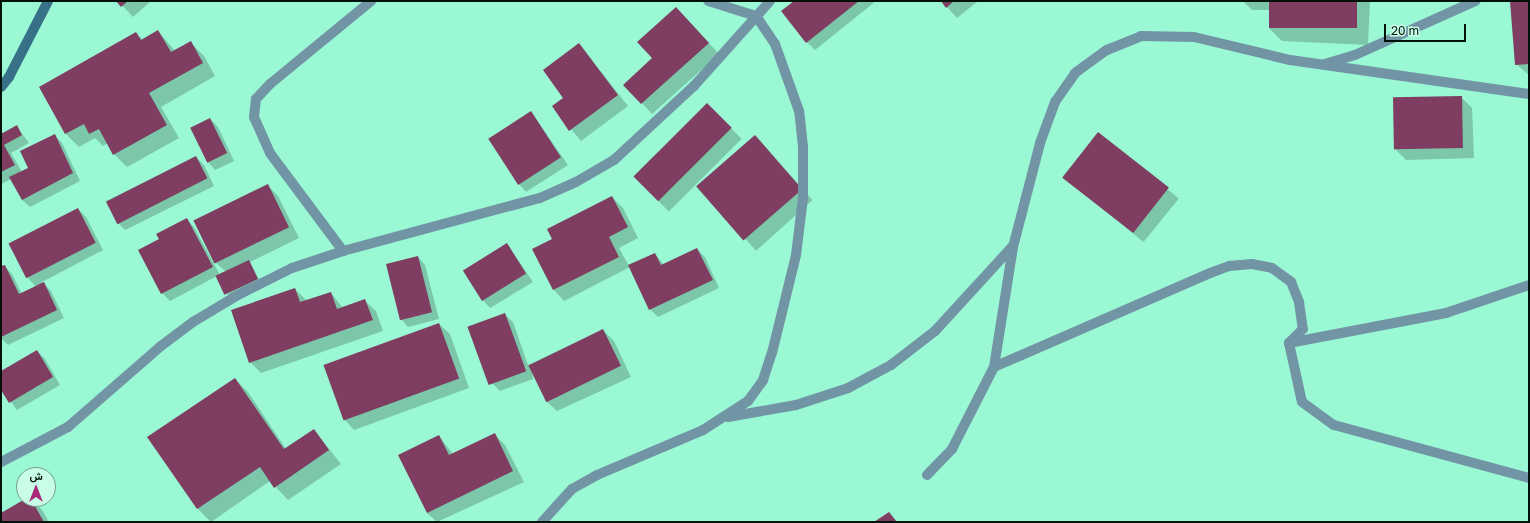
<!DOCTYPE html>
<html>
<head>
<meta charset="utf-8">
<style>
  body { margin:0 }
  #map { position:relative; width:1530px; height:523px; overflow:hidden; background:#9bf8d4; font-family:"Golos Text",Vazirmatn,sans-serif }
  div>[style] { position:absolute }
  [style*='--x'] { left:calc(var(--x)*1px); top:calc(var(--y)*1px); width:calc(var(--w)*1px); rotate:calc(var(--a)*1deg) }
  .shadow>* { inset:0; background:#0003; transform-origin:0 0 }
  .building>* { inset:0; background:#7e3d61; transform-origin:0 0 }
  .street>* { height:10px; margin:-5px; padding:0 5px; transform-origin:5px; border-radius:5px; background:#7295a5 }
  .secondary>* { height:10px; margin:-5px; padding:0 5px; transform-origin:5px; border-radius:5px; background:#387087 }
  span { translate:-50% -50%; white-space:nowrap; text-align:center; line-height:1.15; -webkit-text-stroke:4px #c8fde7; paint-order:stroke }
  .frame { position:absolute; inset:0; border:2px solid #001209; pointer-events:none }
  .north { position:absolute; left:16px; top:467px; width:40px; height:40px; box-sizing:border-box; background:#c8fde7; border:1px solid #789f8e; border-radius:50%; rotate:0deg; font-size:11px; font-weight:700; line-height:16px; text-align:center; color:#001209 }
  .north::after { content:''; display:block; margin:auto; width:14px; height:18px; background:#a92a79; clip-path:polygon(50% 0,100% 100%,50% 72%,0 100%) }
  .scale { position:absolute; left:1384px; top:24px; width:82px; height:18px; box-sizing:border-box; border:2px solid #001209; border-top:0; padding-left:5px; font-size:12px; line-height:14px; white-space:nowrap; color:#001209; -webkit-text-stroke:3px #c8fde7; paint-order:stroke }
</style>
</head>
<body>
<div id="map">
  <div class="shadow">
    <div style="clip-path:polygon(118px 1px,151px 1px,133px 17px)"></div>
    <div style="clip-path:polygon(796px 1px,876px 1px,815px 50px,807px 42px)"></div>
    <div style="clip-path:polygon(942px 1px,978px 1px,957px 18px)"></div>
    <div style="clip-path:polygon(1243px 1px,1370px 1px,1368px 45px,1282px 41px,1269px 28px,1270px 10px,1252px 10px)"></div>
    <div style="clip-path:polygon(1511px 1px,1529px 1px,1529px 75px,1516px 64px)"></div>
    <div style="clip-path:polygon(687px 19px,719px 54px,652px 114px,642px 103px,654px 59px)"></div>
    <div style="clip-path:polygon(158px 31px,175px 51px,191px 43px,204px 56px,215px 76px,161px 107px,179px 138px,127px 167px,114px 154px,108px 143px,103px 146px,95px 138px,79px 147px,66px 134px,40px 88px,136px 33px,143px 40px)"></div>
    <div style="clip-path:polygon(579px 44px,628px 106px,581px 141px,553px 107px,565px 98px)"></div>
    <div style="clip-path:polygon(1461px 97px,1472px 108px,1474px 158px,1406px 160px,1395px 149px)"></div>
    <div style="left:707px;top:104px;width:49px;height:103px;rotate:45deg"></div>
    <div style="clip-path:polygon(531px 112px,568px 165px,526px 192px,519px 184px)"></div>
    <div style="clip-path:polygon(210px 119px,218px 127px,234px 161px,215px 170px,208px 162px,191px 129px)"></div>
    <div style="clip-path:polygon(17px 127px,29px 143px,11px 153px,22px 172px,29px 169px,55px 136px,62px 143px,80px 181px,30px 207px,22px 200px,11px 179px,1px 184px,1px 135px)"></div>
    <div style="left:1098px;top:133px;width:104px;height:56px;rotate:39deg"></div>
    <div style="left:755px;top:136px;width:86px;height:76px;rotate:48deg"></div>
    <div style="clip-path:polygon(196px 157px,204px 165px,214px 186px,125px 230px,117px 222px,106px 201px)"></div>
    <div style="clip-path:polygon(267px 185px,278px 196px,299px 238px,250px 262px,261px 283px,229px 297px,217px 276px,170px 301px,162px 293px,139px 250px,160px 239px,186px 219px,194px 227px,220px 275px,226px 272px,216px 263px)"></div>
    <div style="clip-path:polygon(612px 197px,623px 208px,638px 238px,619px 248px,629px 266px,655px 254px,664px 265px,697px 249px,705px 257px,719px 288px,658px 317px,650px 309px,630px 267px,564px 301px,554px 290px,533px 250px,554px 239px)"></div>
    <div style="clip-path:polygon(78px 209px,86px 217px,103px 250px,42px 282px,51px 291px,64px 318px,8px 345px,1px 338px,1px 267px,4px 266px,12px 274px,22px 294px,36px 287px,28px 278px)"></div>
    <div style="clip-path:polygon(507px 244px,533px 282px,490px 308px,483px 300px)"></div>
    <div style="clip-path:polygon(418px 257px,425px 265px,439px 319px,408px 327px,401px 319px)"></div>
    <div style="clip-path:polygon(295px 289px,307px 301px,331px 293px,343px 308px,365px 301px,376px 311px,383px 331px,261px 373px,250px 362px)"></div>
    <div style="clip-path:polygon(505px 315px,513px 322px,528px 365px,603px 330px,614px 341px,631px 377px,557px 411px,546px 401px,532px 370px,533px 379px,500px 391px,492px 383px)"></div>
    <div style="clip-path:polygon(439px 324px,450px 334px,469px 388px,354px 430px,344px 419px)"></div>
    <div style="clip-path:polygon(37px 351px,45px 359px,60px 385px,17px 410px,1px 388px,1px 372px)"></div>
    <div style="clip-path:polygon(235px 379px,248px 392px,286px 449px,314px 430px,341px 464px,288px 500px,270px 481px,211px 522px,198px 509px,149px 437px)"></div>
    <div style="clip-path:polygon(494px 434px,505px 445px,524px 482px,437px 522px,427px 513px,439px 436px,453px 454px)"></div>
    <div style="clip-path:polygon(27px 499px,31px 499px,42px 510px,49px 522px,1px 522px,1px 514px)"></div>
  </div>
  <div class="building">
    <div style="clip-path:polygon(116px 1px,128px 1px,121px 7px)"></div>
    <div style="clip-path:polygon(794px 1px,859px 1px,806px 43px,781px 11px)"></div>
    <div style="clip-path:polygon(941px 1px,954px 1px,946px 8px)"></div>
    <div style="left:1269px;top:1px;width:88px;height:27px"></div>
    <div style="clip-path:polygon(1510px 1px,1529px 1px,1529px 64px,1515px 65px)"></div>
    <div style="clip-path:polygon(676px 7px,709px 43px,641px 104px,623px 85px,652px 58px,637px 42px)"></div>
    <div style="clip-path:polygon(158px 30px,171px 52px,191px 41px,203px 63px,149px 93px,167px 125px,113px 155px,99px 129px,89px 134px,84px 124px,65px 134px,39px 87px,136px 32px,141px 40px)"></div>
    <div style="clip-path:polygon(579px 43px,618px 95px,569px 131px,552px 106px,563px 98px,543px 70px)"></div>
    <div style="left:1462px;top:96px;width:52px;height:69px;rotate:89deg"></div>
    <div style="left:707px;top:103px;width:35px;height:104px;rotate:45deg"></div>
    <div style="left:531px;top:111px;width:55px;height:51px;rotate:57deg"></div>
    <div style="left:210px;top:118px;width:39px;height:22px;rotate:64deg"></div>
    <div style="clip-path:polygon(17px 125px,22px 135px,4px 145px,15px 165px,1px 172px,1px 134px)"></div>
    <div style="left:1098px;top:132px;width:90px;height:58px;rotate:38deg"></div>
    <div style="clip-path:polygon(55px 134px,73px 173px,22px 200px,9px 177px,28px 168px,20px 151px)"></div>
    <div style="left:755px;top:135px;width:72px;height:78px;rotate:49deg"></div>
    <div style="left:196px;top:156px;width:25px;height:101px;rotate:63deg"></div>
    <div style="left:268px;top:184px;width:48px;height:83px;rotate:64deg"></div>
    <div style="clip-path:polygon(612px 196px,628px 227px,609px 237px,619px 257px,553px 290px,532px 249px,552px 239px,547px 229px)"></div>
    <div style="left:78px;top:208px;width:39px;height:78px;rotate:63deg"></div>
    <div style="clip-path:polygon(187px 218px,213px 267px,161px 294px,138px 250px,159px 239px,156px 234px)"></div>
    <div style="left:507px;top:243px;width:36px;height:52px;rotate:58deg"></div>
    <div style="clip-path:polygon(697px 248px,713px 280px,649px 310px,628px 265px,655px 253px,661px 265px)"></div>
    <div style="left:418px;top:256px;width:58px;height:33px;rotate:76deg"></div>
    <div style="left:249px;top:260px;width:21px;height:37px;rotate:65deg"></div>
    <div style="clip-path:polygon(5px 265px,19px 294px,44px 282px,57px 310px,1px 337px,1px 266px)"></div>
    <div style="clip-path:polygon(295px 288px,300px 302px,331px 292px,337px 309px,365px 299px,373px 320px,249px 363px,231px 310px)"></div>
    <div style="left:505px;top:313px;width:62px;height:40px;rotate:70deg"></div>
    <div style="left:439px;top:323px;width:59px;height:123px;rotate:70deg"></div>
    <div style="left:603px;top:329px;width:41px;height:83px;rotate:64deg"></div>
    <div style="clip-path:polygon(37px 350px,53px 377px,9px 403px,1px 390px,1px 371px)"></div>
    <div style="clip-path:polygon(235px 378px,284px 449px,314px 429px,329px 450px,274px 488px,260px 467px,197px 509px,147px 437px)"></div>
    <div style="clip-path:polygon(495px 433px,513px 471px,427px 513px,398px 455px,439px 435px,449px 455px)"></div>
    <div style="clip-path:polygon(25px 499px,31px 499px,44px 522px,1px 522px,1px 513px)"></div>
    <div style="clip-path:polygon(889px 512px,897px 522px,874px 522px)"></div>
  </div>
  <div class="street">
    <div style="--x:1325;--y:64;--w:31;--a:-17"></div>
    <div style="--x:1355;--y:55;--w:132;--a:-24.2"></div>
    <div style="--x:343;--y:251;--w:122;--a:-126.7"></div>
    <div style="--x:270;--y:153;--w:39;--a:-114"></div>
    <div style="--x:254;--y:117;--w:18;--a:-84"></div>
    <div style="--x:256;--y:99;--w:21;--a:-47"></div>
    <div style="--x:270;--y:84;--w:131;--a:-39.4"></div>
    <div style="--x:1289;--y:343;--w:160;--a:-10.8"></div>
    <div style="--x:1446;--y:313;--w:88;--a:-18.6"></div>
    <div style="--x:994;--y:367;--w:236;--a:-23.5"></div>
    <div style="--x:1210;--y:273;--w:20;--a:-20"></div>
    <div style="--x:1229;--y:266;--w:23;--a:-5"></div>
    <div style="--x:1252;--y:264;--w:20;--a:11"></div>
    <div style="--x:1272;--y:268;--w:24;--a:36"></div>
    <div style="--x:1291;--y:282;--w:22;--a:68"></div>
    <div style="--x:1299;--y:302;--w:27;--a:82"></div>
    <div style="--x:1303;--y:329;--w:20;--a:135"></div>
    <div style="--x:1289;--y:343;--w:60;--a:77.6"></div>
    <div style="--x:1302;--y:402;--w:39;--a:36"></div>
    <div style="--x:1334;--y:425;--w:202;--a:15.2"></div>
    <div style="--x:728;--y:417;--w:69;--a:-10"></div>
    <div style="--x:796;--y:405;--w:55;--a:-18.1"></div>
    <div style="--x:848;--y:388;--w:49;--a:-28.1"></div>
    <div style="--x:891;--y:365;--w:56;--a:-37.7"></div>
    <div style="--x:935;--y:331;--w:114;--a:-47.5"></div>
    <div style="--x:1;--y:462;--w:76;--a:-27.6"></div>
    <div style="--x:68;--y:427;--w:123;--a:-41.1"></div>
    <div style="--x:161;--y:346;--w:40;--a:-37"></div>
    <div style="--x:193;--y:322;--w:52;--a:-31"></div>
    <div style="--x:238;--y:295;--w:60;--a:-26.6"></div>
    <div style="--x:292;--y:268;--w:54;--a:-18.4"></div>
    <div style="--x:343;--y:251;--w:204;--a:-15.1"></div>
    <div style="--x:540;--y:198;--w:39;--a:-24"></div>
    <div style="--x:576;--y:182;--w:44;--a:-30.1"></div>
    <div style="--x:614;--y:160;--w:109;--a:-42.8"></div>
    <div style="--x:694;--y:86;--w:114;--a:-48.2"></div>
    <div style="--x:927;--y:475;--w:36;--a:-46"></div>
    <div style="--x:952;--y:449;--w:92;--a:-62.9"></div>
    <div style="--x:994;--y:367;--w:121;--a:-81"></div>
    <div style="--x:1013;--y:247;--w:107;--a:-75.4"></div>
    <div style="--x:1040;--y:143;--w:44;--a:-69.9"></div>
    <div style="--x:1055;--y:102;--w:35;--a:-55"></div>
    <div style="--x:1075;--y:73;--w:39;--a:-36"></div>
    <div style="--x:1107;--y:50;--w:37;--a:-22"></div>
    <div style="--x:1141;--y:36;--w:53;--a:1.1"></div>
    <div style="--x:1194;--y:37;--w:99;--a:13.5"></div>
    <div style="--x:1290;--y:60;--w:241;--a:8.1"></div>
    <div style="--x:542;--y:522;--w:45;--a:-47.7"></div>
    <div style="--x:572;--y:489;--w:29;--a:-29"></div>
    <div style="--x:597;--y:475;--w:115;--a:-23"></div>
    <div style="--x:703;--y:430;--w:54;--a:-32.8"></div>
    <div style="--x:748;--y:401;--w:26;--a:-54"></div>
    <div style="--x:763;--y:380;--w:28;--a:-72"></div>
    <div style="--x:772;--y:353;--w:101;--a:-76.2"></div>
    <div style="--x:796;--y:255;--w:57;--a:-83"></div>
    <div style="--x:803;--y:198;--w:51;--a:-90"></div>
    <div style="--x:803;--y:147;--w:36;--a:-96"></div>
    <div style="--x:799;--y:111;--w:71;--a:-109.7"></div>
    <div style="--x:775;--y:44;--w:34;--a:-124"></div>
    <div style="--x:756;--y:16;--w:50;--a:-162.6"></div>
  </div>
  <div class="secondary">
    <div style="--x:1;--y:87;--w:13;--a:-51"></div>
    <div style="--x:9;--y:77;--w:85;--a:-62.8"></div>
  </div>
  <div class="frame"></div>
  <div class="north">ش</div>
  <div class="scale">20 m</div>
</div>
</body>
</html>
